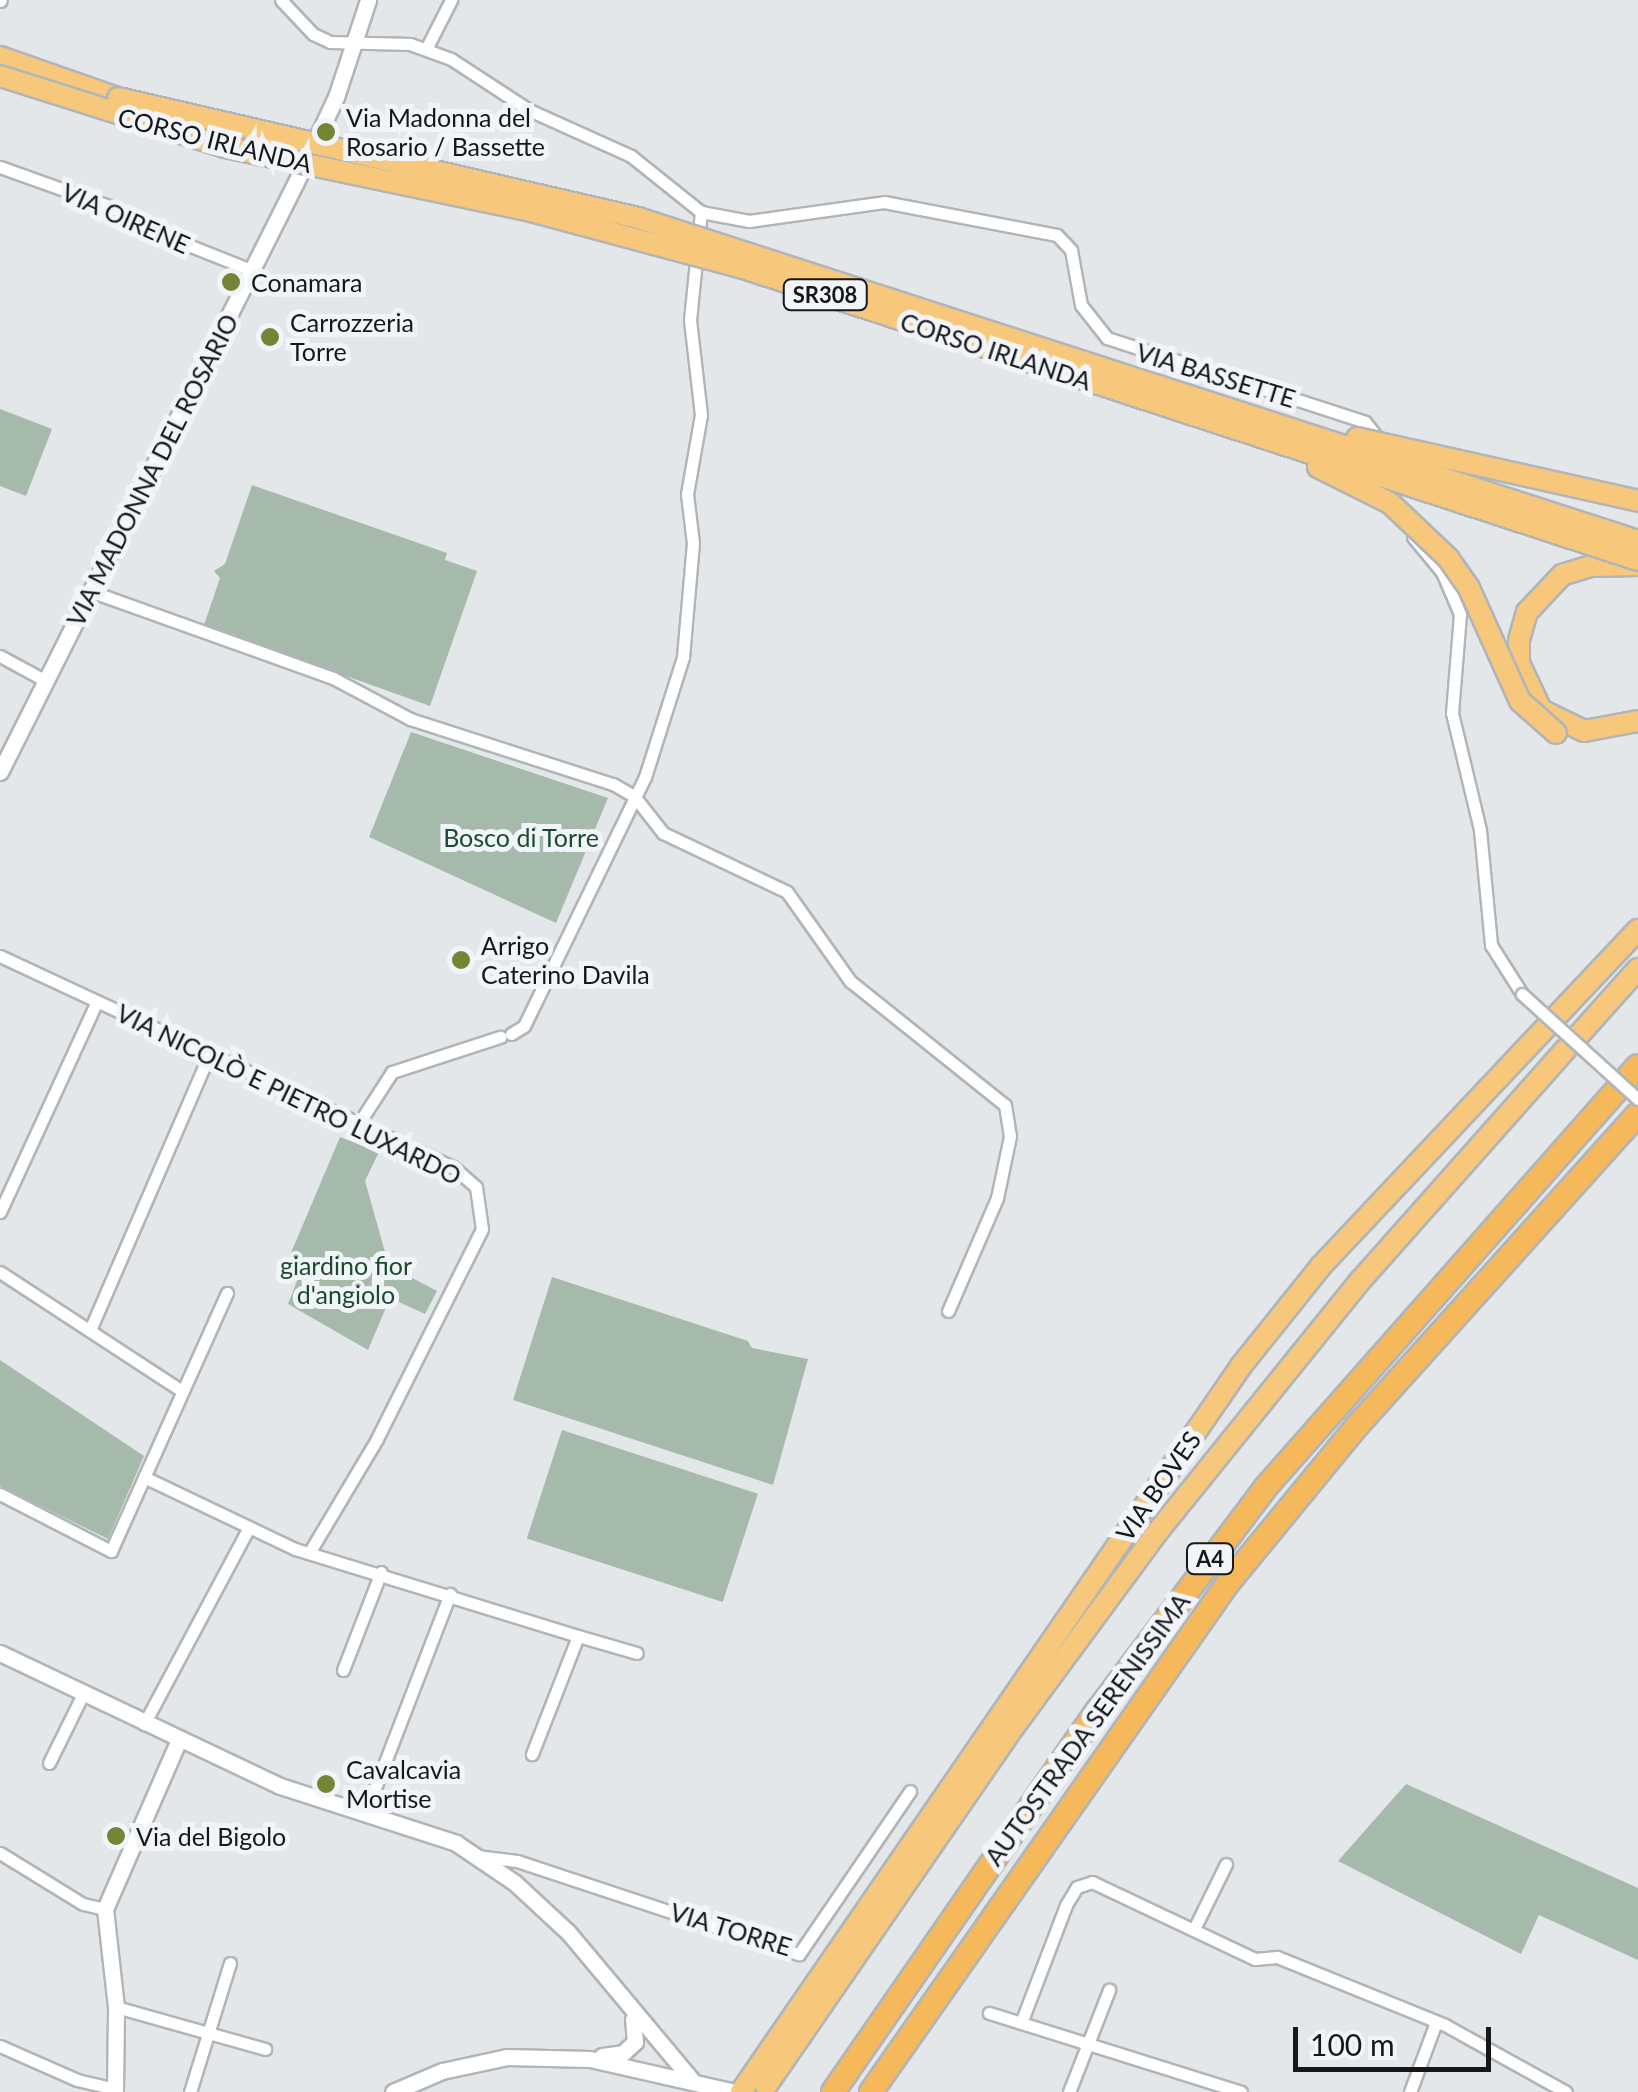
<!DOCTYPE html>
<meta charset="utf-8">
<style>
body{margin:0}
#map{position:relative;width:1638px;height:2092px;overflow:hidden;background:#e3e7ea;font-family:Lato,sans-serif}
div>[style]{position:absolute}
.green>*{inset:0;background:#a5baaa;transform-origin:0 0}
.roads{filter:drop-shadow(2px 0 #b1b5b8) drop-shadow(-2px 0 #b1b5b8) drop-shadow(0 2px #b1b5b8) drop-shadow(0 -2px #b1b5b8)}
.minor>*{height:11px;margin:-5.5px;padding:0 5.5px;transform-origin:5.5px;border-radius:5.5px;background:#fff}
.tertiary>*{height:15px;margin:-7.5px;padding:0 7.5px;transform-origin:7.5px;border-radius:7.5px;background:#fff}
.trunk>*{height:20px;margin:-10px;padding:0 10px;transform-origin:10px;border-radius:10px;background:#f7c77c}
.motorway>*{height:22px;margin:-11px;padding:0 11px;transform-origin:11px;border-radius:11px;background:#f5b95c}
.bridges{filter:drop-shadow(2px 0 #b1b5b8) drop-shadow(-2px 0 #b1b5b8) drop-shadow(0 2px #b1b5b8) drop-shadow(0 -2px #b1b5b8)}
.minor-bridge>*{height:11px;margin:-5.5px;padding:0 5.5px;transform-origin:5.5px;border-radius:5.5px;background:#fff}
.trunk-bridge>*{height:20px;margin:-10px;padding:0 10px;transform-origin:10px;border-radius:10px;background:#f7c77c}
.dots>*{width:28px;height:28px;translate:-50% -50%;box-sizing:border-box;border:5px solid #f1f4f8;border-radius:50%}
span{translate:-50% -50%;white-space:nowrap;text-align:center;line-height:1.15;-webkit-text-stroke:10px #f1f4f8;paint-order:stroke}
.shield-label span{padding:2px 8px;background:#f1f4f8;border:2px solid;border-radius:8px;-webkit-text-stroke-width:0}
.shield-label{font-size:22px;color:#161718;font-weight:700}
.poi-label{font-size:25px;color:#161718}
.left{translate:0 -50%;text-align:left}
.street-label{font-size:25px;color:#161718}
.park-label{font-size:25px;color:#1a4c2c}
.scale{position:absolute;left:1293px;top:2027px;width:198px;height:45px;box-sizing:border-box;border:5px solid #161718;border-top:0;padding-left:12px;font-size:30px;line-height:35px;white-space:nowrap;color:#161718;-webkit-text-stroke:8px #f1f4f8;paint-order:stroke}
</style>
<div id="map">
<div class="green">
<div style="clip-path:polygon(0 409px,52px 429px,26px 496px,0 486px)"></div>
<div style="clip-path:polygon(252px 485px,447px 553px,445px 560px,477px 571px,430px 706px,204px 625px,220px 578px,214px 571px,225px 564px)"></div>
<div style="clip-path:polygon(411px 732px,608px 798px,556px 923px,369px 837px)"></div>
<div style="clip-path:polygon(340px 1137px,379px 1152px,365px 1181px,389px 1266px,437px 1291px,425px 1314px,390px 1298px,368px 1350px,288px 1304px,302px 1268px,288px 1260px)"></div>
<div style="clip-path:polygon(552px 1277px,748px 1341px,752px 1348px,808px 1359px,773px 1485px,513px 1400px)"></div>
<div style="clip-path:polygon(0 1360px,144px 1456px,108px 1539px,0 1486px)"></div>
<div style="left:562px;top:1430px;width:206px;height:114px;rotate:18deg"></div>
<div style="clip-path:polygon(1406px 1784px,1638px 1888px,1638px 1960px,1539px 1915px,1521px 1954px,1338px 1861px)"></div>
</div>
<div class="roads">
<div class="minor">
<div style="left:281px;top:0;width:47px;rotate:46.7deg"></div>
<div style="left:313px;top:34px;width:19px;rotate:25deg"></div>
<div style="left:330px;top:42px;width:80px;rotate:1.4deg"></div>
<div style="left:410px;top:44px;width:44px;rotate:20.1deg"></div>
<div style="left:451px;top:59px;width:93px;rotate:33.2deg"></div>
<div style="left:529px;top:110px;width:112px;rotate:24.3deg"></div>
<div style="left:631px;top:156px;width:90px;rotate:38.7deg"></div>
<div style="left:701px;top:212px;width:49px;rotate:10.6deg"></div>
<div style="left:749px;top:221px;width:136px;rotate:-8deg"></div>
<div style="left:884px;top:202px;width:176px;rotate:10.8deg"></div>
<div style="left:1057px;top:235px;width:21px;rotate:47deg"></div>
<div style="left:1071px;top:250px;width:56px;rotate:79.7deg"></div>
<div style="left:1081px;top:305px;width:42px;rotate:51.8deg"></div>
<div style="left:1107px;top:338px;width:271px;rotate:18deg"></div>
<div style="left:1365px;top:422px;width:31px;rotate:52deg"></div>
<div style="left:0;top:1px;width:1px;rotate:-45deg"></div>
<div style="left:427px;top:47px;width:53px;rotate:-62.9deg"></div>
<div style="left:0;top:167px;width:119px;rotate:19.7deg"></div>
<div style="left:112px;top:207px;width:39px;rotate:32deg"></div>
<div style="left:145px;top:228px;width:114px;rotate:21.6deg"></div>
<div style="left:1413px;top:537px;width:45px;rotate:50.4deg"></div>
<div style="left:1442px;top:572px;width:46px;rotate:66.8deg"></div>
<div style="left:1460px;top:614px;width:99px;rotate:94.6deg"></div>
<div style="left:1452px;top:713px;width:120px;rotate:76.5deg"></div>
<div style="left:1480px;top:830px;width:116px;rotate:84.5deg"></div>
<div style="left:1491px;top:945px;width:58px;rotate:57.7deg"></div>
<div style="left:90px;top:591px;width:258px;rotate:19.7deg"></div>
<div style="left:333px;top:678px;width:87px;rotate:28deg"></div>
<div style="left:410px;top:719px;width:213px;rotate:17.8deg"></div>
<div style="left:613px;top:784px;width:24px;rotate:30deg"></div>
<div style="left:634px;top:796px;width:47px;rotate:51.9deg"></div>
<div style="left:663px;top:833px;width:137px;rotate:25.4deg"></div>
<div style="left:787px;top:892px;width:109px;rotate:54.7deg"></div>
<div style="left:850px;top:981px;width:198px;rotate:38.7deg"></div>
<div style="left:1005px;top:1105px;width:31px;rotate:81deg"></div>
<div style="left:1010px;top:1136px;width:63px;rotate:101.8deg"></div>
<div style="left:997px;top:1198px;width:123px;rotate:113.4deg"></div>
<div style="left:0;top:656px;width:52px;rotate:28.5deg"></div>
<div style="left:0;top:956px;width:500px;rotate:25deg"></div>
<div style="left:453px;top:1167px;width:30px;rotate:41deg"></div>
<div style="left:476px;top:1187px;width:42px;rotate:81.9deg"></div>
<div style="left:482px;top:1229px;width:235px;rotate:116.6deg"></div>
<div style="left:377px;top:1439px;width:133px;rotate:120.8deg"></div>
<div style="left:511px;top:1034px;width:15px;rotate:-32deg"></div>
<div style="left:524px;top:1026px;width:277px;rotate:-64.1deg"></div>
<div style="left:645px;top:777px;width:126px;rotate:-72.4deg"></div>
<div style="left:683px;top:657px;width:114px;rotate:-85deg"></div>
<div style="left:693px;top:543px;width:49px;rotate:-97deg"></div>
<div style="left:687px;top:494px;width:80px;rotate:-80deg"></div>
<div style="left:701px;top:415px;width:96px;rotate:-96.6deg"></div>
<div style="left:690px;top:320px;width:109px;rotate:-84.2deg"></div>
<div style="left:359px;top:1123px;width:61px;rotate:-57.1deg"></div>
<div style="left:392px;top:1072px;width:114px;rotate:-18deg"></div>
<div style="left:0;top:1212px;width:232px;rotate:-65.3deg"></div>
<div style="left:0;top:1272px;width:214px;rotate:33.2deg"></div>
<div style="left:90px;top:1330px;width:302px;rotate:-66.6deg"></div>
<div style="left:144px;top:1477px;width:167px;rotate:25.5deg"></div>
<div style="left:295px;top:1549px;width:296px;rotate:17.1deg"></div>
<div style="left:578px;top:1636px;width:127px;rotate:111.3deg"></div>
<div style="left:0;top:1494px;width:125px;rotate:27.2deg"></div>
<div style="left:111px;top:1551px;width:283px;rotate:-65.8deg"></div>
<div style="left:578px;top:1636px;width:61px;rotate:16.1deg"></div>
<div style="left:343px;top:1670px;width:105px;rotate:-68.8deg"></div>
<div style="left:144px;top:1724px;width:223px;rotate:-61.9deg"></div>
<div style="left:49px;top:1763px;width:77px;rotate:-63.8deg"></div>
<div style="left:365px;top:1814px;width:236px;rotate:-68.9deg"></div>
<div style="left:0;top:1853px;width:97px;rotate:31.6deg"></div>
<div style="left:83px;top:1904px;width:23px;rotate:13deg"></div>
<div style="left:477px;top:1856px;width:40px;rotate:7.1deg"></div>
<div style="left:517px;top:1861px;width:297px;rotate:18.3deg"></div>
<div style="left:799px;top:1954px;width:197px;rotate:-55.7deg"></div>
<div style="left:1195px;top:1927px;width:70px;rotate:-63.8deg"></div>
<div style="left:116px;top:2007px;width:155px;rotate:15.7deg"></div>
<div style="left:989px;top:2013px;width:264px;rotate:17.4deg"></div>
<div style="left:1021px;top:2023px;width:126px;rotate:-69.1deg"></div>
<div style="left:1066px;top:1905px;width:21px;rotate:-59deg"></div>
<div style="left:1077px;top:1887px;width:16px;rotate:-18deg"></div>
<div style="left:1092px;top:1882px;width:180px;rotate:25.3deg"></div>
<div style="left:1255px;top:1959px;width:22px;rotate:-5deg"></div>
<div style="left:1277px;top:1957px;width:181px;rotate:22deg"></div>
<div style="left:1445px;top:2025px;width:138px;rotate:29deg"></div>
<div style="left:0;top:2046px;width:84px;rotate:23.8deg"></div>
<div style="left:77px;top:2080px;width:39px;rotate:13deg"></div>
<div style="left:190px;top:2092px;width:135px;rotate:-72.8deg"></div>
<div style="left:1069px;top:2092px;width:110px;rotate:-68.6deg"></div>
<div style="left:1410px;top:2092px;width:75px;rotate:-69.6deg"></div>
</div>
<div class="tertiary">
<div style="left:0;top:772px;width:658px;rotate:-63.36deg"></div>
<div style="left:295px;top:184px;width:96px;rotate:-64.8deg"></div>
<div style="left:336px;top:97px;width:102px;rotate:-71.7deg"></div>
<div style="left:0;top:1653px;width:310px;rotate:25.4deg"></div>
<div style="left:280px;top:1786px;width:185px;rotate:17.9deg"></div>
<div style="left:456px;top:1843px;width:71px;rotate:34.1deg"></div>
<div style="left:515px;top:1883px;width:72px;rotate:42.8deg"></div>
<div style="left:568px;top:1932px;width:192px;rotate:50.1deg"></div>
<div style="left:602px;top:2056px;width:21px;rotate:-8deg"></div>
<div style="left:623px;top:2053px;width:16px;rotate:-43deg"></div>
<div style="left:635px;top:2042px;width:23px;rotate:-95deg"></div>
<div style="left:115px;top:2092px;width:85px;rotate:-89.3deg"></div>
<div style="left:116px;top:2007px;width:99px;rotate:-96.4deg"></div>
<div style="left:105px;top:1909px;width:182px;rotate:-66.4deg"></div>
<div style="left:393px;top:2092px;width:53px;rotate:-23.2deg"></div>
<div style="left:442px;top:2071px;width:66px;rotate:-12.2deg"></div>
<div style="left:507px;top:2057px;width:83px;rotate:1.4deg"></div>
<div style="left:590px;top:2059px;width:149px;rotate:12.8deg"></div>
</div>
<div class="trunk">
<div style="left:0;top:57px;width:125px;rotate:19.2deg"></div>
<div style="left:1638px;top:565px;width:47px;rotate:178.8deg"></div>
<div style="left:1591px;top:566px;width:30px;rotate:163deg"></div>
<div style="left:1562px;top:575px;width:51px;rotate:133.4deg"></div>
<div style="left:1527px;top:612px;width:29px;rotate:106deg"></div>
<div style="left:1519px;top:640px;width:23px;rotate:90deg"></div>
<div style="left:1519px;top:663px;width:52px;rotate:64.9deg"></div>
<div style="left:1541px;top:710px;width:48px;rotate:26deg"></div>
<div style="left:1584px;top:731px;width:55px;rotate:-10.5deg"></div>
<div style="left:1578px;top:1036px;width:90px;rotate:-48.2deg"></div>
<div style="left:766px;top:2086px;width:425px;rotate:-55.4deg"></div>
<div style="left:1007px;top:1736px;width:256px;rotate:-53.6deg"></div>
<div style="left:1159px;top:1530px;width:321px;rotate:-51.1deg"></div>
<div style="left:1361px;top:1280px;width:309px;rotate:-48.4deg"></div>
<div style="left:741px;top:2092px;width:882px;rotate:-55.44deg"></div>
<div style="left:1241px;top:1366px;width:128px;rotate:-51.3deg"></div>
<div style="left:1321px;top:1266px;width:462px;rotate:-46.7deg"></div>
</div>
<div class="motorway">
<div style="left:833px;top:2092px;width:465px;rotate:-55.3deg"></div>
<div style="left:1098px;top:1710px;width:278px;rotate:-53deg"></div>
<div style="left:1265px;top:1488px;width:563px;rotate:-48.53deg"></div>
<div style="left:871px;top:2092px;width:622px;rotate:-54.96deg"></div>
<div style="left:1228px;top:1583px;width:203px;rotate:-50.6deg"></div>
<div style="left:1357px;top:1426px;width:420px;rotate:-48deg"></div>
</div>
</div>
<div class="bridges">
<div class="minor-bridge">
<div style="left:1522px;top:994px;width:156px;rotate:42.2deg"></div>
</div>
<div class="trunk-bridge">
<div style="left:0;top:76px;width:236px;rotate:17.5deg"></div>
<div style="left:225px;top:147px;width:304px;rotate:11.8deg"></div>
<div style="left:523px;top:209px;width:225px;rotate:15deg"></div>
<div style="left:740px;top:267px;width:945px;rotate:18.07deg"></div>
<div style="left:118px;top:98px;width:534px;rotate:12.99deg"></div>
<div style="left:638px;top:218px;width:1051px;rotate:17.9deg"></div>
<div style="left:1357px;top:438px;width:288px;rotate:12.6deg"></div>
<div style="left:1318px;top:467px;width:80px;rotate:26.6deg"></div>
<div style="left:1390px;top:503px;width:80px;rotate:43.5deg"></div>
<div style="left:1448px;top:558px;width:37px;rotate:55deg"></div>
<div style="left:1469px;top:588px;width:124px;rotate:65.7deg"></div>
<div style="left:1520px;top:701px;width:48px;rotate:41.6deg"></div>
</div>
</div>
<div class="dots">
<div style="left:326px;top:132px;background:#748636"></div>
<div style="left:231px;top:282px;background:#748636"></div>
<div style="left:270px;top:337px;background:#748636"></div>
<div style="left:461px;top:960px;background:#748636"></div>
<div style="left:326px;top:1784px;background:#748636"></div>
<div style="left:116px;top:1836px;background:#748636"></div>
</div>
<div class="shield-label">
<span style="left:825px;top:295px">SR308</span>
<span style="left:1210px;top:1559px">A4</span>
</div>
<div class="poi-label">
<span class="left" style="left:346px;top:132px">Via Madonna del<br>Rosario / Bassette</span>
<span class="left" style="left:251px;top:282px">Conamara</span>
<span class="left" style="left:290px;top:337px">Carrozzeria<br>Torre</span>
<span class="left" style="left:481px;top:960px">Arrigo<br>Caterino Davila</span>
<span class="left" style="left:346px;top:1784px">Cavalcavia<br>Mortise</span>
<span class="left" style="left:136px;top:1836px">Via del Bigolo</span>
</div>
<div class="street-label">
<span style="left:215px;top:140px;rotate:14deg">CORSO IRLANDA</span>
<span style="left:126px;top:218px;rotate:24deg">VIA OIRENE</span>
<span style="left:996px;top:351px;rotate:18deg">CORSO IRLANDA</span>
<span style="left:1216px;top:375px;rotate:17deg">VIA BASSETTE</span>
<span style="left:152px;top:470px;rotate:-63deg">VIA MADONNA DEL ROSARIO</span>
<span style="left:289px;top:1094px;rotate:26deg">VIA NICOLÒ E PIETRO LUXARDO</span>
<span style="left:1158px;top:1486px;rotate:-55deg">VIA BOVES</span>
<span style="left:1087px;top:1729px;rotate:-54deg">AUTOSTRADA SERENISSIMA</span>
<span style="left:731px;top:1929px;rotate:17deg">VIA TORRE</span>
</div>
<div class="park-label">
<span style="left:521px;top:837px">Bosco di Torre</span>
<span style="left:346px;top:1280px">giardino fior<br>d'angiolo</span>
</div>
<div class="scale">100 m</div>
</div>
